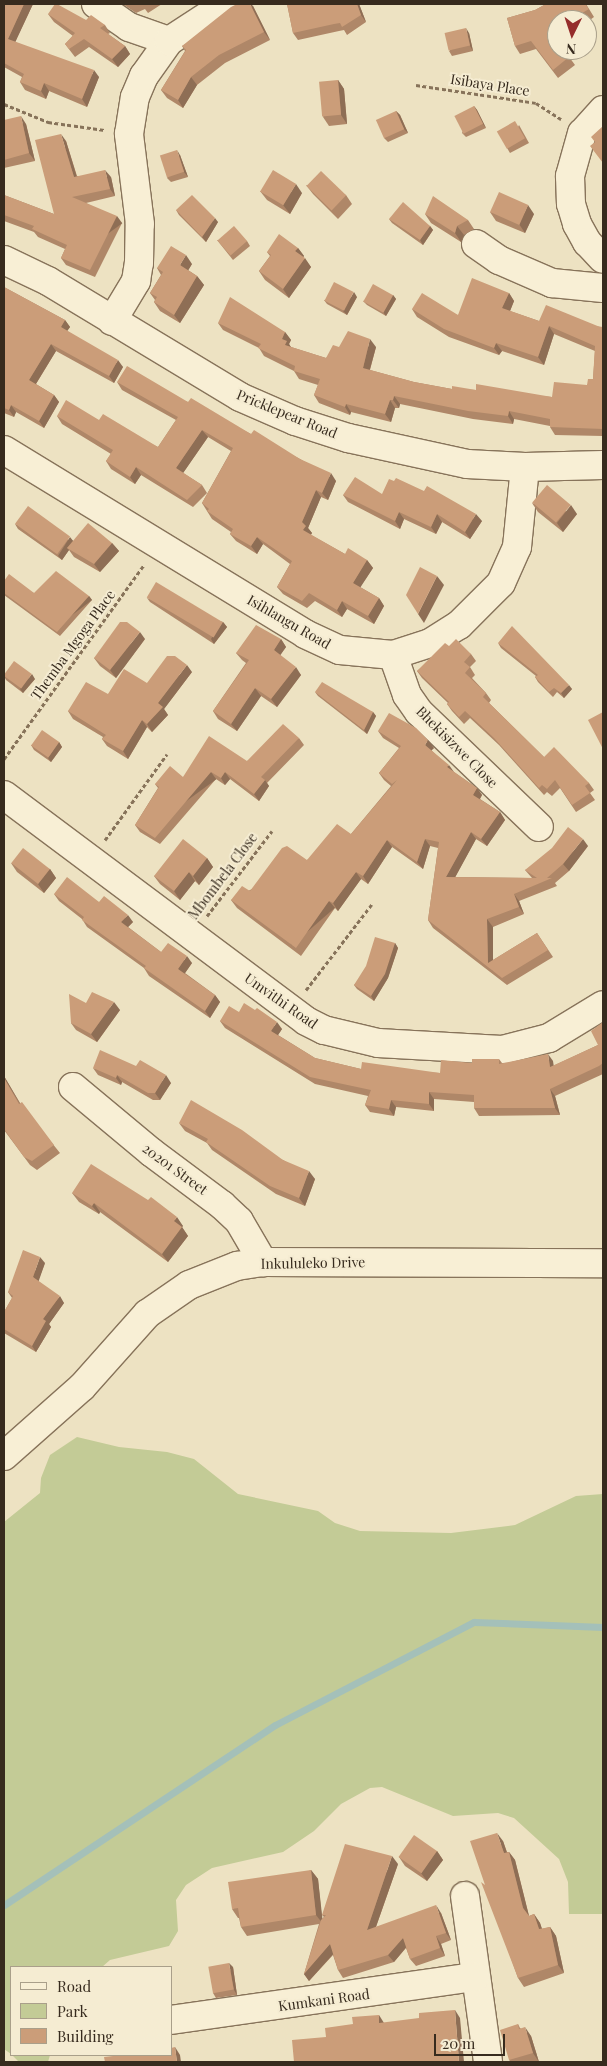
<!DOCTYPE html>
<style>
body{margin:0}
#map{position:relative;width:607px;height:2066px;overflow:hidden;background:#ede2c2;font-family:"Playfair Display",serif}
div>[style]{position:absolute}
.green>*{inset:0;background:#c3cb96}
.stream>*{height:7px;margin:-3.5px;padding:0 3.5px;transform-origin:3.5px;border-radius:3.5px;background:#a4c0b9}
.path>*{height:3px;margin-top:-1.5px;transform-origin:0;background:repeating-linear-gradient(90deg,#87735a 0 4px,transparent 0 6.5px)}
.roads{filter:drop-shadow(1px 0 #87735a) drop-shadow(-1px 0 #87735a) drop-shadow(0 1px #87735a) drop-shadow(0 -1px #87735a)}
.minor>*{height:28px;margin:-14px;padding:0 14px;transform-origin:14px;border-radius:14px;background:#f8efd5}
.wall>*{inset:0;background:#af8768}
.shaded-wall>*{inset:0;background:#8e6e55;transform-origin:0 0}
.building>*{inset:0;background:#cb9d79;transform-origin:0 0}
span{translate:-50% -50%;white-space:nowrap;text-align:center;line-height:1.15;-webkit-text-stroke:4px #f5ecd2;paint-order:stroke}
.street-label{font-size:14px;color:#372b1e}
.frame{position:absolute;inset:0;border:5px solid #372b1e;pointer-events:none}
.legend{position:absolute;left:10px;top:1966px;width:162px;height:90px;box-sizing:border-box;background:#f5ecd2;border:1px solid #a99f8a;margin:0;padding:6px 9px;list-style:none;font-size:15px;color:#372b1e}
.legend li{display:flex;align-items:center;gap:10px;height:25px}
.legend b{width:25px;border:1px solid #a99f8a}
.north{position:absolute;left:547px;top:10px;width:50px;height:50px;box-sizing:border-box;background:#f5ecd2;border:1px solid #a99f8a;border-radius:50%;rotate:184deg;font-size:14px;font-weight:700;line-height:20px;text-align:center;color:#372b1e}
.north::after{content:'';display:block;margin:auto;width:18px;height:22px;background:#952d2b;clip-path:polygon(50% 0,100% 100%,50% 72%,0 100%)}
.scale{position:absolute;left:434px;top:2034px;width:71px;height:22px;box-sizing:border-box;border:2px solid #372b1e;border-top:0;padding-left:6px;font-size:15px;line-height:18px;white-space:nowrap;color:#372b1e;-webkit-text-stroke:4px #f5ecd2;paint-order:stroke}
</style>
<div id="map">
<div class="green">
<div style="clip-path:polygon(77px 1437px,119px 1447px,167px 1452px,194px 1459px,238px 1494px,318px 1511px,335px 1523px,360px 1531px,451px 1533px,515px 1525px,576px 1496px,603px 1494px,603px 1914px,569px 1914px,568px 1882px,559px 1859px,514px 1818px,498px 1813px,453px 1816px,382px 1787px,370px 1788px,341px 1804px,314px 1831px,283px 1852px,212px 1868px,186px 1885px,176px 1900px,178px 1931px,169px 1946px,110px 1960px,102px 1967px,11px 1967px,11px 2054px,4px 2049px,4px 1522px,40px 1493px,41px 1478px,50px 1455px)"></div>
<div style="clip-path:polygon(12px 2055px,50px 2055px,48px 2062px,19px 2062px)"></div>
</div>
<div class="stream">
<div style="left:4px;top:1905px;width:325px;rotate:-33.6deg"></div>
<div style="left:275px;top:1725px;width:224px;rotate:-27.4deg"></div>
<div style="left:474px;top:1622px;width:129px;rotate:2.2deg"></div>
</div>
<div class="path">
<div style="left:416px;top:85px;width:121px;rotate:8.5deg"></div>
<div style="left:536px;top:103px;width:30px;rotate:33deg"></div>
<div style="left:4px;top:104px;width:48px;rotate:22.2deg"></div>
<div style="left:48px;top:122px;width:57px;rotate:8.1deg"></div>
<div style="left:4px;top:759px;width:239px;rotate:-54.2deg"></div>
<div style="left:105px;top:840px;width:106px;rotate:-54.2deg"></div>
<div style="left:207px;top:916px;width:107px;rotate:-52.6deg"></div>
<div style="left:306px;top:990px;width:108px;rotate:-52.5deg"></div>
</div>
<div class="roads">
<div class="minor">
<div style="left:96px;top:4px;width:40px;rotate:34.9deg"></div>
<div style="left:129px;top:27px;width:42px;rotate:19.3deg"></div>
<div style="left:603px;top:110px;width:31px;rotate:132deg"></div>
<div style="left:582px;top:133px;width:45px;rotate:105.6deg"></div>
<div style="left:570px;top:176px;width:28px;rotate:88deg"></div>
<div style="left:571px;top:204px;width:21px;rotate:73deg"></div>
<div style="left:577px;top:224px;width:21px;rotate:61deg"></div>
<div style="left:587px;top:242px;width:23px;rotate:47deg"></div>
<div style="left:476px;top:244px;width:28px;rotate:35deg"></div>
<div style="left:499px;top:260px;width:58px;rotate:23.5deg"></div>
<div style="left:552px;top:283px;width:51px;rotate:5.6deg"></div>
<div style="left:4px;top:260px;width:49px;rotate:25.5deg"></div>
<div style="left:48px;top:281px;width:224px;rotate:31.1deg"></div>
<div style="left:240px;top:397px;width:60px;rotate:23.6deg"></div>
<div style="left:295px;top:421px;width:56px;rotate:17.8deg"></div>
<div style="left:348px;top:438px;width:122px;rotate:12.3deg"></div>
<div style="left:467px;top:464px;width:58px;rotate:3deg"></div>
<div style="left:525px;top:467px;width:78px;rotate:-1.5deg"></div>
<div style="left:112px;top:321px;width:47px;rotate:-59deg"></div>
<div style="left:136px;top:281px;width:18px;rotate:-81deg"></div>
<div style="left:139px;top:263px;width:39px;rotate:-89deg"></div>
<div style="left:140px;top:224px;width:91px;rotate:-97deg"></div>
<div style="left:129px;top:134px;width:37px;rotate:-81deg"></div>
<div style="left:135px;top:97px;width:23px;rotate:-67deg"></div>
<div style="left:144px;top:76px;width:43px;rotate:-54.5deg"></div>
<div style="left:169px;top:41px;width:68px;rotate:-33deg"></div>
<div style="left:4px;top:450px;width:353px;rotate:31.4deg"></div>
<div style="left:305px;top:634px;width:38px;rotate:25deg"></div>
<div style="left:340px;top:650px;width:53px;rotate:5.4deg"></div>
<div style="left:393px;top:655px;width:39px;rotate:-18deg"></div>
<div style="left:430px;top:643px;width:34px;rotate:-32deg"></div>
<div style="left:459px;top:625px;width:59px;rotate:-45deg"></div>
<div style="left:501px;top:583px;width:39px;rotate:-66deg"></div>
<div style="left:517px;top:547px;width:80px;rotate:-84.3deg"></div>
<div style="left:393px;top:655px;width:42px;rotate:70.7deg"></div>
<div style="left:407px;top:695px;width:21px;rotate:55deg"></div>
<div style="left:419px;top:712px;width:166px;rotate:43.8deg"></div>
<div style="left:4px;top:795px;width:377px;rotate:36.8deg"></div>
<div style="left:306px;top:1021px;width:20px;rotate:27deg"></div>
<div style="left:324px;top:1030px;width:56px;rotate:13.5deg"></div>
<div style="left:378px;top:1043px;width:124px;rotate:3.2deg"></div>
<div style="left:502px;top:1050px;width:49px;rotate:-14.3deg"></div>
<div style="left:549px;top:1038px;width:63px;rotate:-31.4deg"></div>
<div style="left:73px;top:1087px;width:102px;rotate:39.8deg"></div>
<div style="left:151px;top:1152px;width:89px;rotate:36.7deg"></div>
<div style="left:222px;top:1205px;width:23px;rotate:43deg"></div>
<div style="left:239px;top:1221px;width:48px;rotate:59.7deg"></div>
<div style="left:4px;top:1456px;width:104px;rotate:-41.5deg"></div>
<div style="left:82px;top:1387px;width:98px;rotate:-48.3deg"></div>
<div style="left:147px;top:1314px;width:51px;rotate:-34.6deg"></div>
<div style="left:189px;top:1285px;width:52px;rotate:-21.6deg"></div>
<div style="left:237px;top:1266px;width:26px;rotate:-9deg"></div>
<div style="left:263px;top:1262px;width:340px;rotate:0.2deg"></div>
<div style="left:465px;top:1896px;width:168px;rotate:82.1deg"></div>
<div style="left:171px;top:2020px;width:307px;rotate:-8.1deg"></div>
</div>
</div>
<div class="wall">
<div style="clip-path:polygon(4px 4px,33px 4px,15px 42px,99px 77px,87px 107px,49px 91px,46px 99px,25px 90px,20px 82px,22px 77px,4px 67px)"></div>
<div style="clip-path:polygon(123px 4px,162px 4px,148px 13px,145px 9px,136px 13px)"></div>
<div style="clip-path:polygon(287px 4px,359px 4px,366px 22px,347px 35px,344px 30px,339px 31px,298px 40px,293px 33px)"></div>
<div style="clip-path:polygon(546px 4px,586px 4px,594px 17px,587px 22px,587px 20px,557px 20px,557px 39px,556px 40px,557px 42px,557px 50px,564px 50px,575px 65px,558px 78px,536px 49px,520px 54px,515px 46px,507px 18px,535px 10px)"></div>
<div style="clip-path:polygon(253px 6px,270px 40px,225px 63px,197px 85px,183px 108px,167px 98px,161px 90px,185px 51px,182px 46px)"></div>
<div style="clip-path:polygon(48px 14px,86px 20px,105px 25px,110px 33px,108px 34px,125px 46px,130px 54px,118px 67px,89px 47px,75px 57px,65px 44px,73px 36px,54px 22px)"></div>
<div style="clip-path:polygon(469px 33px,473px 51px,452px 56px,449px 51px)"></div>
<div style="clip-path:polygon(338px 80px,344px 89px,347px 124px,329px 126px,323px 117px)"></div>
<div style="clip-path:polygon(474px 106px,477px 110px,486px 128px,466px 137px,462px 133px)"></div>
<div style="clip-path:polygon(396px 111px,400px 115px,408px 133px,388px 142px,384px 138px)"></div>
<div style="clip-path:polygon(4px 120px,26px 124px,35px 161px,4px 168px)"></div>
<div style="clip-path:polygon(519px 125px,529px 143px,510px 153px,507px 148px)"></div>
<div style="clip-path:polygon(66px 141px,77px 176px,111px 177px,115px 196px,86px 203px,122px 223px,95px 277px,66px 265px,61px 258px,65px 249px,38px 237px,34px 232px,4px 221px,4px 222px,4px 195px,54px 214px)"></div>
<div style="clip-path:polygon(180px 155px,188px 177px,171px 182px,167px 178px)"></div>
<div style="clip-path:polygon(306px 185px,346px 195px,352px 204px,338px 219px,313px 194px)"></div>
<div style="clip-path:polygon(260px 191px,302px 193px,290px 214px,267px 200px)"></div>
<div style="clip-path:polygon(176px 210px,218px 222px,206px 242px,179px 215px)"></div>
<div style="clip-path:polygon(490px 212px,534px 214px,525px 233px,496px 221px)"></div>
<div style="clip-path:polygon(425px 214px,468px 220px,474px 229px,464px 235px,461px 242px,431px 223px)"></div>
<div style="clip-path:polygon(389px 219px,430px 226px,433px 230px,423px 245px,392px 223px)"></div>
<div style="clip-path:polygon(217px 240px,247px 241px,250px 246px,233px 260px)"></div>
<div style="clip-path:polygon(298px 248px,304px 256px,303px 257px,311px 267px,289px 298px,265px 280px,259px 271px,270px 256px,267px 252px)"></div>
<div style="clip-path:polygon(192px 264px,188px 270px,197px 276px,204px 285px,180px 323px,160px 311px,154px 302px,155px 300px,150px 293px,161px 275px,157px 268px)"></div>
<div style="clip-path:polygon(4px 287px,65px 320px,70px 327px,67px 331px,123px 367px,114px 383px,56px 351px,36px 384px,54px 395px,59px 402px,44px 428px,16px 412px,14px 417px,4px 413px)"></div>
<div style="clip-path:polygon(509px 293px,514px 301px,510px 311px,539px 321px,603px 327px,603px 436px,555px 435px,550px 427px,550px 426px,514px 419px,513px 424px,473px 419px,400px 404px,399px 408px,395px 408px,391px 422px,351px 412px,350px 415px,319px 403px,314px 395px,318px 385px,299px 379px,294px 371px,264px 356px,259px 348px,223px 330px,218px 323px,285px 332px,291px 340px,289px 344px,291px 347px,326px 358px,339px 347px,376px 347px,370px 370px,414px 382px,452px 389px,476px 390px,552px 397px,587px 385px,593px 379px,595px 351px,554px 334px,544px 365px,502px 351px,499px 355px,449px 337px,417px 317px,412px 309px,458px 315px)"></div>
<div style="clip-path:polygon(393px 295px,396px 299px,386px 316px,367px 305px,363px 301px)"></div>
<div style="clip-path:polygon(357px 297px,347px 315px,327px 304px,324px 300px)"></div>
<div style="clip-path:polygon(117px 382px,188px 402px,300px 459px,336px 481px,328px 500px,321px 497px,308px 528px,312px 533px,311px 535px,345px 554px,367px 560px,373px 568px,360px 587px,379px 598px,384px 606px,374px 624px,347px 609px,342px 617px,315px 601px,307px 608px,283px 594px,277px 587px,290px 564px,263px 544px,257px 554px,236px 541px,230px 534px,231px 532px,212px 519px,202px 503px,231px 451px,208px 437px,183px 473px,202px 485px,207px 493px,193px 507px,141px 475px,135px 484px,111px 469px,106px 461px,111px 454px,62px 424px,57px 416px,99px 420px,158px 447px,176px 420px,122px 390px)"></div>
<div style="clip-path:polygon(382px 494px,482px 521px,470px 539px,442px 522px,436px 534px,404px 519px,400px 529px,348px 502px,343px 495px)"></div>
<div style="clip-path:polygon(532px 503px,577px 514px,563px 532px,538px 512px)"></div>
<div style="clip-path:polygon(15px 524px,73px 541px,112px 543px,119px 551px,100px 572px,74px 557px,69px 550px,62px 560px,18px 529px)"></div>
<div style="clip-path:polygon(4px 581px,34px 593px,89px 596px,92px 600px,60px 636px,4px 595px)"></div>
<div style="clip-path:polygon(147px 598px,223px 622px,227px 627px,214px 644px,150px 602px)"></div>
<div style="clip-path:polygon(145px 639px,116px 678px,100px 666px,94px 658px)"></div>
<div style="clip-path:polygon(281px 639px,286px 647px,280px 655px,301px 675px,277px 707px,261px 696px,237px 731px,218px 719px,213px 711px,246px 663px,242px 660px,236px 653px)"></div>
<div style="clip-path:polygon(498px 643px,572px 689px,564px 698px,557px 692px,553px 697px,538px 682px,535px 677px,536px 676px,501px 648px)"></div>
<div style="clip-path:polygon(449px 646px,471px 654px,476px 661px,470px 667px,475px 675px,472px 678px,486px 693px,491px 700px,489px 703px,544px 757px,589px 783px,594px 790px,590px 793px,595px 800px,576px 812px,560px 788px,552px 796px,547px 792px,544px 795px,499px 745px,470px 718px,464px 724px,452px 711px,447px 704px,448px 703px,422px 678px,417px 671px)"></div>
<div style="clip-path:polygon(192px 672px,164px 709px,168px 715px,152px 732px,147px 727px,128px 759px,107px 746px,102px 739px,103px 737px,73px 719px,68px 711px,108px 694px,147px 683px)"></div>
<div style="clip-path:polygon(4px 676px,35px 679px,23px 693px,6px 680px)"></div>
<div style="clip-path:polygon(315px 692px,373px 712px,376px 716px,367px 734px,318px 696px)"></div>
<div style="clip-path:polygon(378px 731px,434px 748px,431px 750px,454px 772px,477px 788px,482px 795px,480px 799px,500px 812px,505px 820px,487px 846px,476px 839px,455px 877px,532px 878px,525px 870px,588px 846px,569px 871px,555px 883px,557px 886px,519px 901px,524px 914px,493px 927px,493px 960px,537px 933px,553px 957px,507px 985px,433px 928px,428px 920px,438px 848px,430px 846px,423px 869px,392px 847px,368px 884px,361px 879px,338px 911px,335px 908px,301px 956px,237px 908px,231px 900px,307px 860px,351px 834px,391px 786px,384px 780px,379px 773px,399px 748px,383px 738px)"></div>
<div style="clip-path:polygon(299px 738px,304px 745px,267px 783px,269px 786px,259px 801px,230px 779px,225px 785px,216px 779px,160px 844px,140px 832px,135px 825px,158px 788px,155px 784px,247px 761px)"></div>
<div style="clip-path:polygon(59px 742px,62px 747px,51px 762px,34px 750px,31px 745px)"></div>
<div style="clip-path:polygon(207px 858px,213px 867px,199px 885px,195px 881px,180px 900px,160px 884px,154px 876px)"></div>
<div style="clip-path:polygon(11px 863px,50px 869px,56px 878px,44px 893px,17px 872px)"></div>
<div style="clip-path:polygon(54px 894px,99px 902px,133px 922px,128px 927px,161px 952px,192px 963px,185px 973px,215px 995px,220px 1002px,210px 1018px,149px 976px,144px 968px,87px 927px,82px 919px,59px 901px)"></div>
<div style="clip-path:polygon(395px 943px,398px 948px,388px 978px,374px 1001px,357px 989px,354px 985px)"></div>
<div style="clip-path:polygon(86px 1003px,120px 1010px,97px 1042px,76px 1030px,71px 1023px)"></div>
<div style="clip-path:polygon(239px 1012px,282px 1029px,278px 1035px,315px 1058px,361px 1069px,440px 1073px,472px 1063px,499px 1059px,502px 1063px,553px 1061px,553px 1066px,598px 1045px,603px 1022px,603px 1074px,555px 1096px,560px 1115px,479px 1116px,474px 1108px,474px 1102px,434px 1099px,434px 1111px,396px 1107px,394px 1116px,370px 1112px,365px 1105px,368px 1096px,315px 1084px,225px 1028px,220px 1021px)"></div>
<div style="clip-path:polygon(93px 1068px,171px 1083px,160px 1100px,153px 1100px,122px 1082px,121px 1085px,98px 1075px)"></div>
<div style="clip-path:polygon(4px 1076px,20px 1103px,60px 1153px,37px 1170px,30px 1165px,4px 1130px)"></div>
<div style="clip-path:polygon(179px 1123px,283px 1160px,315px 1179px,305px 1206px,276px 1194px,212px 1150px,207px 1143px,185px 1131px)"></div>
<div style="clip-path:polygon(72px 1193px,148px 1200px,183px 1226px,182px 1227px,188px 1236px,168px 1262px,100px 1212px,99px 1214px,79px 1202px)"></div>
<div style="clip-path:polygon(45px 1263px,38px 1281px,64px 1303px,49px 1324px,51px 1327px,36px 1352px,4px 1333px,4px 1312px,12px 1298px,8px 1292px)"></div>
<div style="clip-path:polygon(503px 1841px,507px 1852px,509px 1852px,515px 1860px,529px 1916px,534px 1914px,540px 1923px,542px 1929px,550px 1927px,556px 1936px,564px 1973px,524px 1987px,518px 1978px,485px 1885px)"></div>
<div style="clip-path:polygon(437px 1851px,443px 1860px,427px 1881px,405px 1866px,399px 1857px)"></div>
<div style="clip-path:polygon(398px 1864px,376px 1927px,441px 1913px,451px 1940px,441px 1944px,445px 1956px,416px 1966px,410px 1959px,406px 1948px,394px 1962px,343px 1978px,338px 1970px,333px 1955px,309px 1981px,304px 1974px,319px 1924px,247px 1936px,241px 1927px,239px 1918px,238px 1918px,232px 1909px,311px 1870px,318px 1879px,322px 1919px,324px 1917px,322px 1915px)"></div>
<div style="clip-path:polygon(233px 1967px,237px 1995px,216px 1998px,213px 1993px)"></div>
<div style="clip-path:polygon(518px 2024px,520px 2028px,531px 2036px,539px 2062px,511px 2062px,509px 2060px)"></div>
</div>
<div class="shaded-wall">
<div style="clip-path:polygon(24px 4px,33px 4px,13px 47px,8px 39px)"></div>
<div style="clip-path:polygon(250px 4px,251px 4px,253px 6px,270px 40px,264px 32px)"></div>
<div style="clip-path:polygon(357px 4px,359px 4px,366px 22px,361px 15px)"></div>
<div style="clip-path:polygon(466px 28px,469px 33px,473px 51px,470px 46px)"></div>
<div style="clip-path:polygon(125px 46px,130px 54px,118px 67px,112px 59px)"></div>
<div style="clip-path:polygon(94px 70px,99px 77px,87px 107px,82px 99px)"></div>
<div style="clip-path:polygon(191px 77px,197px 85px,183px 108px,178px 100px)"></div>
<div style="clip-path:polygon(338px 80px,344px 89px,347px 124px,341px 115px)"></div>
<div style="clip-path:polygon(44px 83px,49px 91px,46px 99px,41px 91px)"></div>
<div style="clip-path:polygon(474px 106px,477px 110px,486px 128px,483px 124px)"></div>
<div style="clip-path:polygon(396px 111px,400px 115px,408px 133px,404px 129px)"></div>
<div style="clip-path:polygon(21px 116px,26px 124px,35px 161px,29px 153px)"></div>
<div style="clip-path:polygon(61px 134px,66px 141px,79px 184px,74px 177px)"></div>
<div style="clip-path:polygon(177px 150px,180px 155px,188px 177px,184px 172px)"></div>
<div style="clip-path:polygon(105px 170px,111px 177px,115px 196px,110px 189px)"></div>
<div style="clip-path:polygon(296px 184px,302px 193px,290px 214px,283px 205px)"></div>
<div style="clip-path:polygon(528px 205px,534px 214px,525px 233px,519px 224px)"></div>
<div style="left:117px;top:216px;width:9px;height:60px;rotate:54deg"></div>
<div style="clip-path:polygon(215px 218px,218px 222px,206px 242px,202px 237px)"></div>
<div style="clip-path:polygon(430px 226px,433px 230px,423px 245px,420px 240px)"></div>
<div style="clip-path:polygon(457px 226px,464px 235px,461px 242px,455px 233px)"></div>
<div style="clip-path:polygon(298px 248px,304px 256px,301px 260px,295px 251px)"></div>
<div style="clip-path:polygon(186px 255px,192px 264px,186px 274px,180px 265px)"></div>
<div style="clip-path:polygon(305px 258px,311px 267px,289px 298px,283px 289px)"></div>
<div style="clip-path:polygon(197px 276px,204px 285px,180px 323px,174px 315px)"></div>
<div style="clip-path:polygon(354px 292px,357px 297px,347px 315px,343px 311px)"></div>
<div style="clip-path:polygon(509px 293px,514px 301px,508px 316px,502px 308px)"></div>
<div style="clip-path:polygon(393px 295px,396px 299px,386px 316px,383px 312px)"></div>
<div style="clip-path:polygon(65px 320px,70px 327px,65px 334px,61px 327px)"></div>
<div style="clip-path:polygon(549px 326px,554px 334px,544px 365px,538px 357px)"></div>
<div style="clip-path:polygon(285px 332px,291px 340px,289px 344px,292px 349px,285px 345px,282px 339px)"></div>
<div style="clip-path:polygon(370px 339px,376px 347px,368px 376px,363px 368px)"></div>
<div style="clip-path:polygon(496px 343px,502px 351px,499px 355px,494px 348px)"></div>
<div style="clip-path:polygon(51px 344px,56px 351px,34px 387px,29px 380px)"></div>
<div style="clip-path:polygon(118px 360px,123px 367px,114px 383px,109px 376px)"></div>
<div style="clip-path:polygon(54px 395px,59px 402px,44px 428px,39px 421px)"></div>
<div style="clip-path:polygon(394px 396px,400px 404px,399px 408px,393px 400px)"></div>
<div style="clip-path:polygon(390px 400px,395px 408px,391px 422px,385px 414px)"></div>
<div style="clip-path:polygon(346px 404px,351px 412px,350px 415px,345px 407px)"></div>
<div style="clip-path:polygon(11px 405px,16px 412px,14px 417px,9px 410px)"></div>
<div style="clip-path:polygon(509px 411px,514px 419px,513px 424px,508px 416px)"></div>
<div style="clip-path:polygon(202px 430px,208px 437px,181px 476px,176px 468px)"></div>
<div style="clip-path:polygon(136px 467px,141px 475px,135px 484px,130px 477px)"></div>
<div style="clip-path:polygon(331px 473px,336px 481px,328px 500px,322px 493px)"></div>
<div style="clip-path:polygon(316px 490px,321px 497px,308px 528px,312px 533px,308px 538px,303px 530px,302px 522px)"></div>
<div style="clip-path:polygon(571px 505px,577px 514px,563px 532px,557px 523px)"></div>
<div style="clip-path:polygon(399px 512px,404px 519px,400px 529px,395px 521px)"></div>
<div style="clip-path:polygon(437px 514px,442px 522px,436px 534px,431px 527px)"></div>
<div style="clip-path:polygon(476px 514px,482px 521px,470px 539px,465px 532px)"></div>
<div style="clip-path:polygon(70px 537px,74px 542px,67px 548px,69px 550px,62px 560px,58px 556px)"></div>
<div style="clip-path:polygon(257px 537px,263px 544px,257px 554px,251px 546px)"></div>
<div style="clip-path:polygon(112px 543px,119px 551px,100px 572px,94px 564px)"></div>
<div style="clip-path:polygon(367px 560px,373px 568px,358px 591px,353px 583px)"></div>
<div style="clip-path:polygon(437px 576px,444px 585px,424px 623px,418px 614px)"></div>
<div style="left:89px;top:596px;width:5px;height:48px;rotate:53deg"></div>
<div style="clip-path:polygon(379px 598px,384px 606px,374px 624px,368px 616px)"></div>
<div style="clip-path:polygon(342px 601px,347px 609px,342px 617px,337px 610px)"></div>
<div style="clip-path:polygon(223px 622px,227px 627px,214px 644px,211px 639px)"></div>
<div style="clip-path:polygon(140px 632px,145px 639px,116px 678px,110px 670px)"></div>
<div style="clip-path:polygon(281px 639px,286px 647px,279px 657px,274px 650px)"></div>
<div style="clip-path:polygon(187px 665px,192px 672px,164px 709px,168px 715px,152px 732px,147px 724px,158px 703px)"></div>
<div style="clip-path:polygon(296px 667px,301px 675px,277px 707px,271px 699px)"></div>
<div style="clip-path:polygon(32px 674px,35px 679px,23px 693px,20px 689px)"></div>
<div style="clip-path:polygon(569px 685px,572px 689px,564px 698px,561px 693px)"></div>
<div style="clip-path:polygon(255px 688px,261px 696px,237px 731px,231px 724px)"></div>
<div style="clip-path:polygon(373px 712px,376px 716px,367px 734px,364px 730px)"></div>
<div style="clip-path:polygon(142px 720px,147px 727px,128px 759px,123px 751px)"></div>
<div style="clip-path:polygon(428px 740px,434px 748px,430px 752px,425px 745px)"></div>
<div style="clip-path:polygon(59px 742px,62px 747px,51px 762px,48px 758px)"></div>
<div style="clip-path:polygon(449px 765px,454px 772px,447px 767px)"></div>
<div style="left:211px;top:772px;width:9px;height:87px;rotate:54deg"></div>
<div style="clip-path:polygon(225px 772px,230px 779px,225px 785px,221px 778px)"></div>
<div style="clip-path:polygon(265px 780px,269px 786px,259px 801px,254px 794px)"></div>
<div style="clip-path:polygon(477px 788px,482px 795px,478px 802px,473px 795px)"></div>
<div style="clip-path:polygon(500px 812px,505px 820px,487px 846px,481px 839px)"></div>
<div style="clip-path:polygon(471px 832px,476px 839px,451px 885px,446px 877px)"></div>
<div style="clip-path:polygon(425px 839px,430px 846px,423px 869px,417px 862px)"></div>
<div style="clip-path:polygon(583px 839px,588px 846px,569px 871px,563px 864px)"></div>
<div style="clip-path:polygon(387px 840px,392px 847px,368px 884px,363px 876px)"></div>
<div style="clip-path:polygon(207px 858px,213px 867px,199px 885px,193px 876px)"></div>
<div style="clip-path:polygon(50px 869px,56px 878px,44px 893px,38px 884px)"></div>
<div style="clip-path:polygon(189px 872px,195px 881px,180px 900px,174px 891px)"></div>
<div style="clip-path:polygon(356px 872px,361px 879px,338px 911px,333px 903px)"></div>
<div style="clip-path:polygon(514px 894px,519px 901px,524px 914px,519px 907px)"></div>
<div style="left:329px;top:901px;width:9px;height:57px;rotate:49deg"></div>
<div style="clip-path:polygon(128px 915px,133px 922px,126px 929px,121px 922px)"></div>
<div style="clip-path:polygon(487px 919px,493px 927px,493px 971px,488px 963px)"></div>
<div style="clip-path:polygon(395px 943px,398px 948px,388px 978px,374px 1001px,371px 996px)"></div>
<div style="clip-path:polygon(187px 956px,192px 963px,183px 976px,178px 969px)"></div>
<div style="clip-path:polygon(215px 995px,220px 1002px,210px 1018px,205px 1011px)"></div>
<div style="clip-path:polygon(114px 1002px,120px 1010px,97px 1042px,91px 1034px)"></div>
<div style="clip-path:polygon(277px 1022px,282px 1029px,276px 1038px,271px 1031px)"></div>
<div style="clip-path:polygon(548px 1054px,553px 1061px,555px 1074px,550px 1067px)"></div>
<div style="clip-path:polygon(117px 1075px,122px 1082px,121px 1085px,116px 1078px)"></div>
<div style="clip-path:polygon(166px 1075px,171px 1083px,160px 1100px,155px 1093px)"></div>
<div style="clip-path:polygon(4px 1076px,25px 1112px,4px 1078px)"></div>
<div style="clip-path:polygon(550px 1089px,555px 1096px,560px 1115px,555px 1108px)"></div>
<div style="clip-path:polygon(429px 1092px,434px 1099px,434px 1111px,429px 1104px)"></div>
<div style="clip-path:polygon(391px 1100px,396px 1107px,394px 1116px,389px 1109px)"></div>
<div style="clip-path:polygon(309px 1171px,315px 1179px,305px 1206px,299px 1198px)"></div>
<div style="clip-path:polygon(94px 1203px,100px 1212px,99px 1214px,92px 1206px)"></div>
<div style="clip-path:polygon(177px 1217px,183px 1226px,182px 1227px,188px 1236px,168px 1262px,162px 1254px,174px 1221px)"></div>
<div style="clip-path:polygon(40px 1257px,45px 1263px,38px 1283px,33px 1277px)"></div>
<div style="clip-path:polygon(60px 1296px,64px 1303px,49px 1324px,51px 1327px,36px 1352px,32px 1346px,43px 1319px)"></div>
<div style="clip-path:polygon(497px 1833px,503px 1841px,510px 1862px,504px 1853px)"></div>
<div style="clip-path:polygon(437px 1851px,443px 1860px,427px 1881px,421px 1873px)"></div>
<div style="clip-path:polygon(509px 1852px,515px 1860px,529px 1916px,523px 1908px)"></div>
<div style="clip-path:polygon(392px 1856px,398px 1864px,372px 1938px,367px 1930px)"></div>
<div style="clip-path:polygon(311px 1870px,318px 1879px,323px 1924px,316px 1915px)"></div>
<div style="clip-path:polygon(436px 1905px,441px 1913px,451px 1940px,446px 1933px)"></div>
<div style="clip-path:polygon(534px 1914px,540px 1923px,545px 1938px,539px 1929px)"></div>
<div style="clip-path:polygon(550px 1927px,556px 1936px,564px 1973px,558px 1965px)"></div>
<div style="clip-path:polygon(436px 1936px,441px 1944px,445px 1956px,440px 1948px)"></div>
<div style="clip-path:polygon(403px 1938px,408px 1945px,394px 1962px,388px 1955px)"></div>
<div style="clip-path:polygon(330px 1944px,335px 1952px,309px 1981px,304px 1974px)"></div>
<div style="clip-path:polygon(229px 1963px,233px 1967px,237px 1995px,234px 1990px)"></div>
<div style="clip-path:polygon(455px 2010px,460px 2018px,464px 2062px,459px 2062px)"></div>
<div style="clip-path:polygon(379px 2015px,384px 2023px,379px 2023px)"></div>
<div style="clip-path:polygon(525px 2027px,531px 2036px,539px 2062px,533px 2053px)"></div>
<div style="clip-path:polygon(175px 2047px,180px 2055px,181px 2062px,177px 2062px)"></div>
</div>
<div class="building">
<div style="clip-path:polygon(4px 4px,24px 4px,8px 39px,94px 70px,82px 99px,44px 83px,41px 91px,20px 82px,24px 74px,4px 63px)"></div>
<div style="clip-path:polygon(55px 4px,57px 4px,86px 20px,91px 15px,105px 25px,100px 28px,125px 46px,112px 59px,84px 39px,69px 49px,65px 44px,75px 33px,48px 14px)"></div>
<div style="clip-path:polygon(237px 4px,250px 4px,264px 32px,219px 55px,191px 77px,178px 100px,161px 90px,186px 50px,182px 46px,231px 7px)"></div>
<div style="clip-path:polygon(287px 4px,357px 4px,361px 15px,342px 27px,340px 23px,334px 24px,293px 33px)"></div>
<div style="clip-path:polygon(546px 4px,585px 4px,589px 9px,570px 20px,557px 20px,557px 28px,550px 32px,557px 42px,557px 50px,564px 50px,569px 57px,553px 70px,531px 41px,515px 46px,507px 18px,535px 10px)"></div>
<div style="left:466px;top:28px;width:18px;height:22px;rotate:77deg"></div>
<div style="left:338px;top:80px;width:35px;height:19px;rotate:85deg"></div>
<div style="left:474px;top:106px;width:20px;height:22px;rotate:63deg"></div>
<div style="left:396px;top:111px;width:20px;height:22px;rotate:66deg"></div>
<div style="clip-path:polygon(21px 116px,29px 153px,4px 160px,4px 120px)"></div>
<div style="left:515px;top:121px;width:20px;height:21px;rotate:60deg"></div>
<div style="clip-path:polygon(603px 126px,603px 163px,590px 146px,595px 142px,591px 137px)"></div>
<div style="clip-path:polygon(61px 134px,74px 177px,105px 170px,110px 189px,72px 197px,117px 216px,90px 270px,61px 258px,67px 245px,32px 229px,34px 226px,4px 215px,4px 195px,54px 214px,35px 140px)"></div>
<div style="left:177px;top:150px;width:23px;height:18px;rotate:72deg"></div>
<div style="left:273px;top:170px;width:27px;height:25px;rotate:31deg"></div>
<div style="left:321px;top:171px;width:35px;height:21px;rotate:44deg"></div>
<div style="left:499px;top:192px;width:32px;height:22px;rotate:24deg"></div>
<div style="clip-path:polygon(192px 195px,215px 218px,202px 237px,176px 210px)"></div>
<div style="clip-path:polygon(433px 196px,468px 220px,457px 226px,455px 233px,425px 214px)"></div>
<div style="clip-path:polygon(403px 202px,430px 226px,420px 240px,389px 219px)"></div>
<div style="left:234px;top:226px;width:20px;height:22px;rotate:49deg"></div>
<div style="clip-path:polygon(279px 234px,298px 248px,295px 251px,305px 258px,283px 289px,259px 271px,271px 255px,267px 252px)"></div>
<div style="clip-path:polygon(171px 246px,186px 255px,180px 265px,197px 276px,174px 315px,154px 302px,157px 297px,150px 293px,163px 272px,157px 268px)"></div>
<div style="clip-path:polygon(472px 278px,509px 293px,502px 308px,539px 321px,546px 305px,600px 327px,603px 327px,603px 429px,550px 427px,550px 419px,509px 411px,508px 416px,468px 411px,394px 396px,393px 400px,390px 400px,385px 414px,346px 404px,345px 407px,314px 395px,320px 379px,294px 371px,295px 366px,258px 348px,261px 344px,218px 323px,230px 297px,285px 332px,282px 339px,287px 341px,285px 345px,326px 358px,333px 345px,339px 347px,348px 331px,370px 339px,363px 368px,414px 382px,452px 389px,452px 386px,476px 390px,476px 384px,552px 397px,554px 382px,587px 385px,588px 379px,593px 379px,595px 346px,549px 326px,538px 357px,496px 343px,494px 348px,444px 329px,412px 309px,422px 293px,458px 315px)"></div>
<div style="left:334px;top:282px;width:22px;height:21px;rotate:27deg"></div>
<div style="left:373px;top:284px;width:23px;height:20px;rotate:29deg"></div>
<div style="clip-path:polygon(4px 287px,65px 320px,61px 327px,118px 360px,109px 376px,51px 344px,29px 380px,54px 395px,39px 421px,11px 405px,9px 410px,4px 408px)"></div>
<div style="clip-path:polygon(127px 366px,188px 402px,191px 398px,251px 434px,254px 430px,300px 459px,331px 473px,322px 493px,316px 490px,302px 522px,306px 526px,303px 530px,345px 554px,348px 548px,367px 560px,353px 583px,379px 598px,368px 616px,342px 601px,337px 610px,309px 593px,302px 601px,277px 587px,292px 561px,257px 537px,251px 546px,230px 534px,233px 529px,207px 511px,209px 509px,202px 503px,233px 448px,202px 430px,176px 468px,202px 485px,187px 500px,136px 467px,130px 477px,106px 461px,113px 450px,57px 416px,66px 400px,99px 420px,103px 414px,158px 447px,178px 417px,117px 382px)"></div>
<div style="clip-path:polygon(355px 477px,382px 494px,389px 479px,394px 481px,396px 478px,424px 491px,427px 486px,476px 514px,465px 532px,437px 514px,431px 527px,399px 512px,395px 521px,343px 495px)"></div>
<div style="left:547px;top:485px;width:31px;height:23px;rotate:40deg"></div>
<div style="left:28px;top:506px;width:52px;height:22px;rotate:36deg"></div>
<div style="clip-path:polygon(88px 523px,112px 543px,94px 564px,67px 548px)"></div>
<div style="clip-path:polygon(420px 567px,437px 576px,418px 614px,406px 595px)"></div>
<div style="clip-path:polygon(56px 571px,89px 596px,57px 632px,4px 593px,4px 581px,9px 574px,34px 593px)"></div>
<div style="left:156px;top:582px;width:78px;height:18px;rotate:31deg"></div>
<div style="clip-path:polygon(120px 622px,127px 622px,140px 632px,110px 670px,94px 658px)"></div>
<div style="clip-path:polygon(256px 625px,281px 639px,274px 650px,296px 667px,271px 699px,255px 688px,231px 724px,213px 711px,249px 660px,236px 653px)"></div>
<div style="clip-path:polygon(512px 626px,569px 685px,561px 693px,554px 688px,549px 692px,535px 677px,538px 675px,498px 643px)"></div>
<div style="clip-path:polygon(456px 639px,471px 654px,464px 662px,470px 667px,465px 673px,486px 693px,483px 697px,544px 757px,554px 747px,589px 783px,585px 786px,590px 793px,572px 805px,555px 780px,547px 789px,542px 785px,539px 788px,494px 738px,465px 711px,459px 717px,447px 704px,449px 702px,417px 671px,445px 643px,449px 646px)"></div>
<div style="clip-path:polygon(167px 656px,175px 656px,187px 665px,158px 703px,163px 707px,147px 724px,142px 720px,123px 751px,102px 739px,106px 735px,68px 711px,86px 682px,108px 694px,124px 669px,147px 683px)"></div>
<div style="left:14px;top:661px;width:22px;height:18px;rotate:36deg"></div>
<div style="clip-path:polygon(322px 682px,373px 712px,364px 730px,315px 692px)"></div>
<div style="clip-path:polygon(603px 712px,603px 749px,588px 720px)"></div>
<div style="clip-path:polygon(389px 713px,416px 728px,428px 740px,425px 745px,449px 765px,447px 767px,477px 788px,473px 795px,500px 812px,481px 839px,471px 832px,446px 877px,537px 878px,525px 870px,552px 848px,568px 827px,583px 839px,563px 864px,547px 878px,552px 878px,514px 894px,519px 907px,487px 919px,488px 963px,537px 933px,548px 950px,502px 978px,428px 920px,439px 842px,425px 839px,417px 862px,387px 840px,363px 876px,356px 872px,333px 903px,329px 901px,296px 948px,231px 900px,242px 886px,250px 891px,282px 848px,287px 846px,307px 860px,337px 824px,351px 834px,397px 780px,392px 784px,379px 773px,401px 746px,378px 731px)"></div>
<div style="clip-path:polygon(283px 724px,299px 738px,261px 777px,265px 780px,254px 794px,225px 772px,221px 778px,211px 772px,155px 838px,135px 825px,159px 787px,155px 784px,170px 766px,183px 777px,209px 736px,247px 761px)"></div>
<div style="left:42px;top:730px;width:21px;height:19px;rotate:35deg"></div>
<div style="clip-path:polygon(183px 839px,207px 858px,193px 876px,189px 872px,174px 891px,154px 876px)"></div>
<div style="left:23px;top:848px;width:34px;height:19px;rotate:38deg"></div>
<div style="clip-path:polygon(67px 877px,99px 902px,104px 896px,128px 915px,121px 922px,161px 952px,168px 943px,187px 956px,178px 969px,215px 995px,205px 1011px,144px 968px,146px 966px,82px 920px,84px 917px,54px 894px)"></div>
<div style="clip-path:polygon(375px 937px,395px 943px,385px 974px,371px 996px,354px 985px,366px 966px)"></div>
<div style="clip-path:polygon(92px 992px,114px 1002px,91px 1034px,71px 1023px,69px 994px,86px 1003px)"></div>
<div style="clip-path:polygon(244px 1003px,255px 1010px,257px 1008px,277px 1022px,271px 1031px,315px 1058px,361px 1069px,362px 1062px,440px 1073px,441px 1060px,472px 1063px,472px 1059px,499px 1059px,499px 1064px,548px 1054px,550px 1067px,598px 1045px,591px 1031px,603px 1022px,603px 1063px,599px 1066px,550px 1089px,555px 1108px,474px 1108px,474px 1095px,429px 1092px,429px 1104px,391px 1100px,389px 1109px,365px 1105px,371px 1090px,310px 1077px,220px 1021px,229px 1006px,239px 1012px)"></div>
<div style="clip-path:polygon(100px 1050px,136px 1066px,140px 1060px,166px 1075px,155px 1093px,148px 1093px,117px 1075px,116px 1078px,93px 1068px)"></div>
<div style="clip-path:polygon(4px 1078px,19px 1104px,22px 1102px,54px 1145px,32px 1161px,24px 1157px,4px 1129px)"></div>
<div style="clip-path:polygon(191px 1100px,242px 1130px,283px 1160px,309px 1171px,299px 1198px,270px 1186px,206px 1142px,208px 1139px,179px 1123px)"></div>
<div style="clip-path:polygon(91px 1164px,148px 1200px,151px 1197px,177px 1217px,174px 1221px,182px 1227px,162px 1254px,94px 1203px,92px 1206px,72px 1193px)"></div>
<div style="clip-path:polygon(23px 1250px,40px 1257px,33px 1277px,60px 1296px,43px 1319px,46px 1321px,32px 1346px,4px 1329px,4px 1312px,13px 1296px,8px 1292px)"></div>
<div style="clip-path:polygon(497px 1833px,504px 1853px,509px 1852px,523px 1908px,529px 1916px,534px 1914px,539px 1929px,550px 1927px,558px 1965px,518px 1978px,481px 1882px,485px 1885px,470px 1841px)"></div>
<div style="left:414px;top:1835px;width:28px;height:27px;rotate:35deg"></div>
<div style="clip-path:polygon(345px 1844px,392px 1856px,367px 1930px,436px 1905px,446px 1933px,436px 1936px,440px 1948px,410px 1959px,403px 1938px,388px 1955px,338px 1970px,330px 1944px,304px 1974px,321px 1920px,326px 1915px,322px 1915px)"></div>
<div style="clip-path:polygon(311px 1870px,316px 1915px,241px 1927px,238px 1908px,232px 1909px,228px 1882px)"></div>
<div style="left:229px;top:1963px;width:27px;height:21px;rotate:80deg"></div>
<div style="clip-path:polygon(455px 2010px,459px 2062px,294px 2062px,292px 2040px,326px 2037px,325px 2028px,353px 2024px,352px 2017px,379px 2015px,379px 2023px,419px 2018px,419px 2013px)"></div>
<div style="clip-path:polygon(518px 2024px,519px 2029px,525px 2027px,533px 2053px,509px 2060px,500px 2030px)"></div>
<div style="clip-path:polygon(175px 2047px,177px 2062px,105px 2062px,104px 2057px,122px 2055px,171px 2055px,171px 2048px)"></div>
</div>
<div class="street-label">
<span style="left:490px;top:85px;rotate:9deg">Isibaya Place</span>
<span style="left:287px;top:414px;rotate:22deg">Pricklepear Road</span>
<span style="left:289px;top:622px;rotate:30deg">Isihlangu Road</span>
<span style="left:73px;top:645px;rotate:-54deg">Themba Mgoga Place</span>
<span style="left:457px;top:747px;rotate:45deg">Bhekisizwe Close</span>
<span style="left:223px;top:876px;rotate:-53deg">Mbombela Close</span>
<span style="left:281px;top:1001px;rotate:35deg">Umvithi Road</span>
<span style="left:175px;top:1169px;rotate:36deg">20201 Street</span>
<span style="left:313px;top:1263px;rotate:-1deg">Inkululeko Drive</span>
<span style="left:324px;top:2000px;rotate:-8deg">Kumkani Road</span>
</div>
<div class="frame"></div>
<ul class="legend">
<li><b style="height:6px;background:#f8efd5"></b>Road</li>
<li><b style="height:14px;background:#c3cb96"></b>Park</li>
<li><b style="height:14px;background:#cb9d79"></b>Building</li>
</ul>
<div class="north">N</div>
<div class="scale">20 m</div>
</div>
